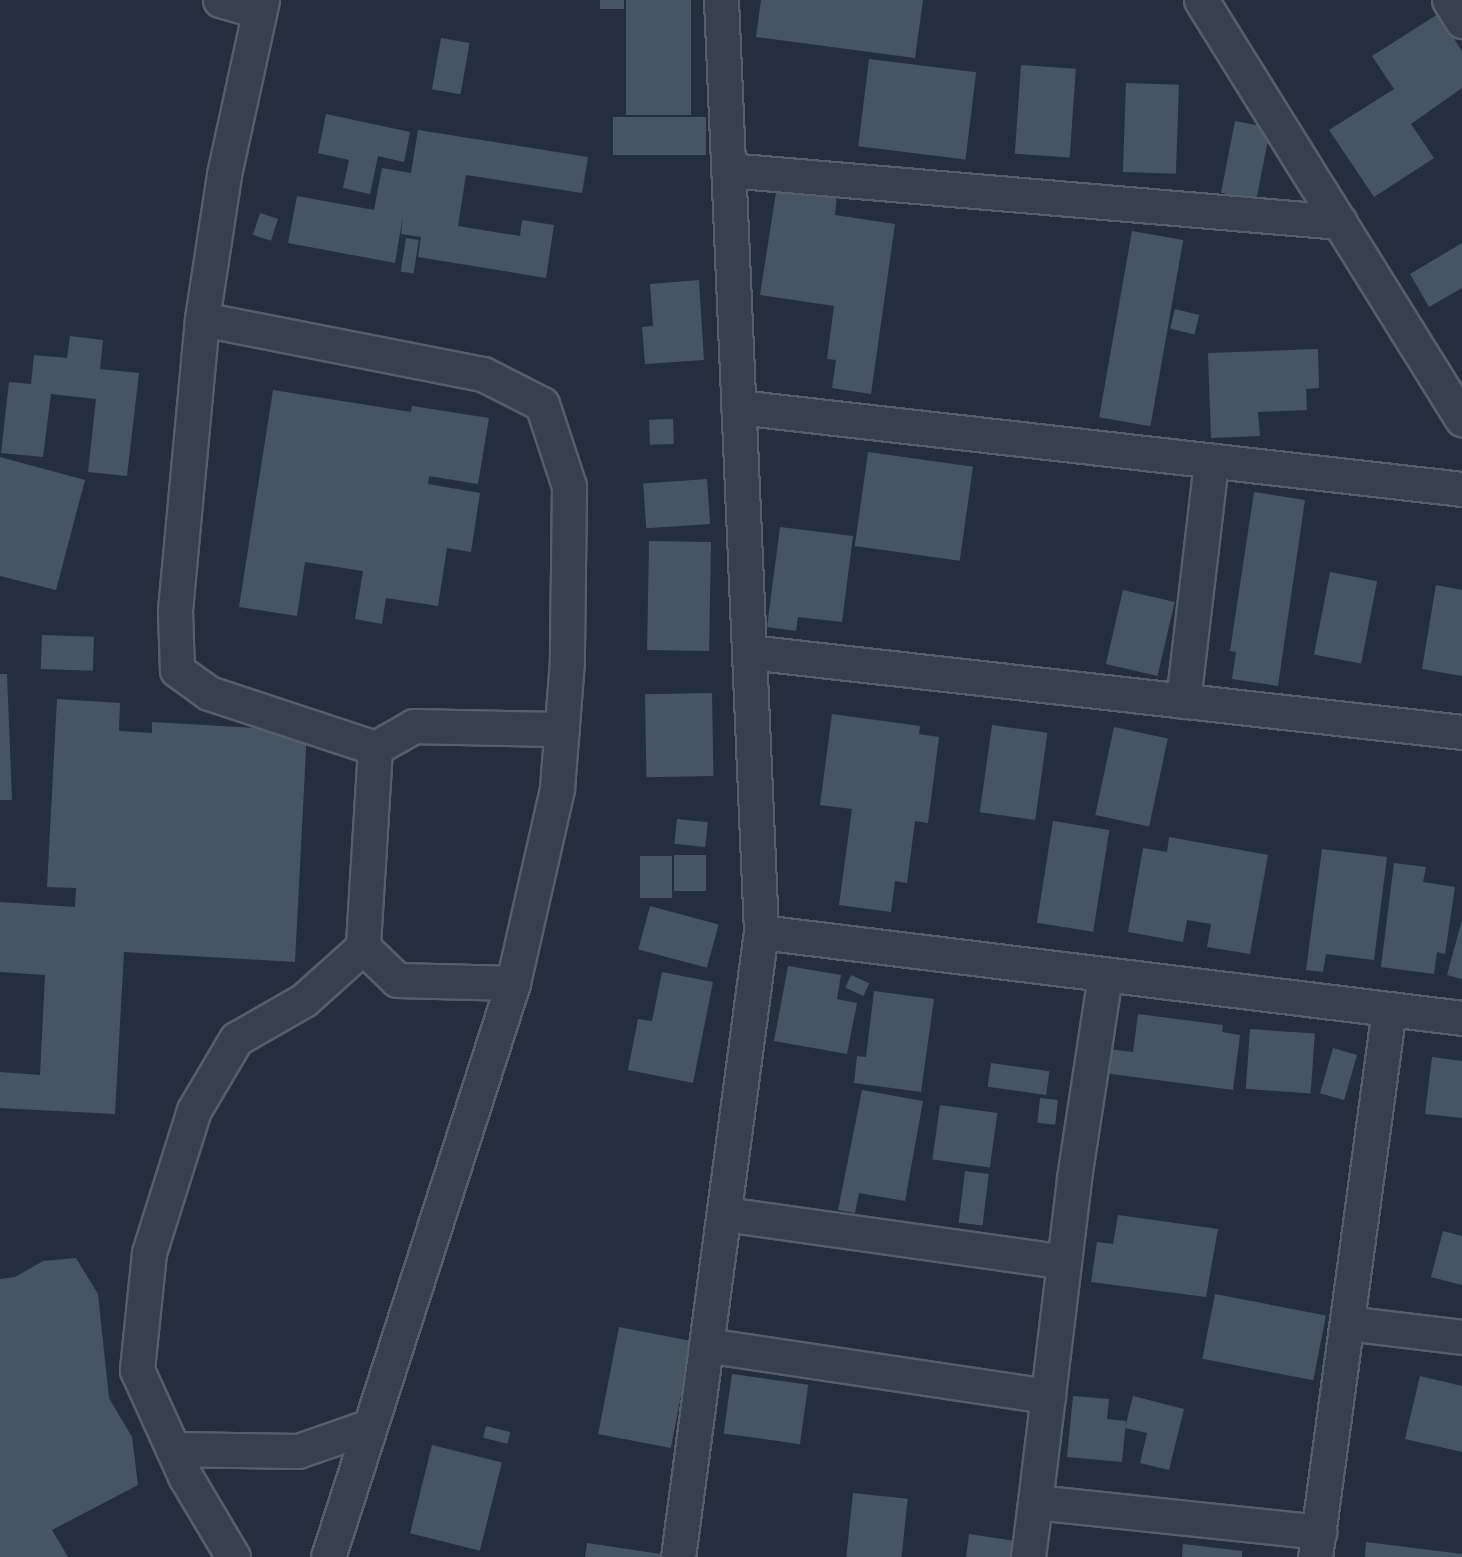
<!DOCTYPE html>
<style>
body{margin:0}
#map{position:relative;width:1462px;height:1557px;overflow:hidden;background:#232f3d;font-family:Arial,sans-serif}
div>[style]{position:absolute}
.building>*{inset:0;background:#475563;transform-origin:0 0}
.roads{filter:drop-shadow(2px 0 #555f6b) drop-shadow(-2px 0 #555f6b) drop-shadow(0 2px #555f6b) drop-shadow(0 -2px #555f6b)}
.minor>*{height:33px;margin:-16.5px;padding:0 16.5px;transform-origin:16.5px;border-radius:16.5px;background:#37414d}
span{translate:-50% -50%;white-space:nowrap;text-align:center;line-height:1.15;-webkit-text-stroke:7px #1c2632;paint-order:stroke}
</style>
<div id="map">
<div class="building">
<div style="left:600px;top:0;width:24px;height:9px"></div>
<div style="left:626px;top:0;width:65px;height:115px"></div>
<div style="clip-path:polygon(761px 0,923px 0,915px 58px,756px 37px)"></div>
<div style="clip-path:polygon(1438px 14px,1462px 51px,1462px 88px,1411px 124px,1434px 158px,1374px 197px,1329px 130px,1394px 89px,1372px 56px)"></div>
<div style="left:441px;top:38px;width:29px;height:52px;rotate:10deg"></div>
<div style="left:869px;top:59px;width:108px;height:88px;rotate:7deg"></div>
<div style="left:1021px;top:65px;width:55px;height:89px;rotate:4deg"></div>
<div style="left:1126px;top:83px;width:53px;height:89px;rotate:2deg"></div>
<div style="clip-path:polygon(326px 114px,410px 132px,404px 162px,378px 156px,370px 194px,343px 188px,349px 160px,318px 153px)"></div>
<div style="left:613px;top:117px;width:93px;height:38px"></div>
<div style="left:1235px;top:121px;width:36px;height:73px;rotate:11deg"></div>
<div style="clip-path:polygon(418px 130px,588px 157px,582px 193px,466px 175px,458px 226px,520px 236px,522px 220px,554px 225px,546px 278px,418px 257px,421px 237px,401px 234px,403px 216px,395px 263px,288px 243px,297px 196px,374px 210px,382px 168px,411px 173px)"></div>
<div style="clip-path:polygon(777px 186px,837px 195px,835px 215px,895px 224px,871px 394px,832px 388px,836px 360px,827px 359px,834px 306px,760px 295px)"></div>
<div style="left:260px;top:213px;width:19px;height:23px;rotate:18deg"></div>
<div style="left:1132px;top:231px;width:52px;height:189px;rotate:10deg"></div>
<div style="left:406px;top:238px;width:13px;height:34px;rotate:9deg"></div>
<div style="clip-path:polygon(1462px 243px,1462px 288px,1429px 307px,1410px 274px)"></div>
<div style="clip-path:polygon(699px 280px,704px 360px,645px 364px,642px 327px,653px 326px,650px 284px)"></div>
<div style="left:1175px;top:309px;width:25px;height:20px;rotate:14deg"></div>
<div style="clip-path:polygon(70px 336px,103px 340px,100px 369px,139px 373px,127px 476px,88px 472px,96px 399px,51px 394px,43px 457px,1px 453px,9px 382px,31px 384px,34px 355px,67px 358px)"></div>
<div style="clip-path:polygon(1318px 349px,1319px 388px,1306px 389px,1307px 410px,1258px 412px,1260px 436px,1211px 438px,1208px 353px)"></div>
<div style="clip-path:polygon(273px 390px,411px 412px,412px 406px,489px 418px,478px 484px,429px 476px,428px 484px,480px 493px,471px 552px,447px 548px,438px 606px,386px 598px,382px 624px,355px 619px,363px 571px,305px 562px,297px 616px,239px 607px)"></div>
<div style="left:673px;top:419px;width:25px;height:24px;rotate:88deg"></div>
<div style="left:868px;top:452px;width:106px;height:95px;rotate:8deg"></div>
<div style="clip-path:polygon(0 457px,85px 480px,56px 590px,0 576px)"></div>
<div style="left:707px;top:479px;width:45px;height:64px;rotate:86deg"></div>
<div style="clip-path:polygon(1254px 492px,1305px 500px,1278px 686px,1232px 679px,1236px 652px,1230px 651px)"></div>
<div style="clip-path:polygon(780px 527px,853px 536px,842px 622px,798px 617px,796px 631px,767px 627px)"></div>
<div style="left:649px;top:541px;width:62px;height:109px;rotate:1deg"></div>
<div style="left:1330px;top:572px;width:48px;height:84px;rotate:11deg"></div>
<div style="clip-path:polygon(1436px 585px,1462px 590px,1462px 676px,1422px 669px)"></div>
<div style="left:1123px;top:590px;width:53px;height:76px;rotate:13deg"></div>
<div style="left:42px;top:635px;width:52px;height:34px;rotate:2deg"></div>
<div style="clip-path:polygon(0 674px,7px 674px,12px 800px,0 800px)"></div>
<div style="left:712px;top:693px;width:83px;height:67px;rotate:89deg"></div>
<div style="clip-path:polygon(57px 699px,120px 703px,119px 731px,152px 733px,152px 722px,307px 731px,295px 962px,124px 952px,115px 1114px,0 1108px,0 1072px,40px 1075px,45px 975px,0 972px,0 902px,75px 907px,76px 888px,47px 887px)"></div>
<div style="clip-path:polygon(832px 714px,920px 726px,919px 734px,939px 737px,928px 823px,915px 821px,907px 883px,895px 881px,891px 912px,839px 905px,852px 809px,820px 805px)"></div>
<div style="left:992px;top:725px;width:56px;height:88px;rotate:8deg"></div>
<div style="left:1114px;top:727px;width:55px;height:90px;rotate:12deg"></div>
<div style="left:677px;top:819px;width:31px;height:25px;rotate:6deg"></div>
<div style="left:1053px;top:821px;width:57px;height:103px;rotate:9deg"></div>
<div style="clip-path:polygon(1169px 837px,1268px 855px,1250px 954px,1207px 947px,1211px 924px,1187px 920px,1183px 942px,1128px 932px,1143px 848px,1167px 852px)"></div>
<div style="clip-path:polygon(1322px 849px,1387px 857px,1374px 960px,1326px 954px,1323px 972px,1306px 970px)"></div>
<div style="left:674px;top:855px;width:32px;height:36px"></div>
<div style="left:640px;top:856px;width:32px;height:42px"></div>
<div style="clip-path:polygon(1394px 863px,1426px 867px,1423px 882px,1455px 887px,1445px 954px,1437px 952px,1434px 974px,1381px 967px)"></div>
<div style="left:650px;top:906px;width:71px;height:45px;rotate:15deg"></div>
<div style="clip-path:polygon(1462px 920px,1462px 979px,1447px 975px)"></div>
<div style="clip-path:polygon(788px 966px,841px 975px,837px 999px,857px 1003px,847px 1054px,774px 1041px)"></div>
<div style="clip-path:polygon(662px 972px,713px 982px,693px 1083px,628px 1070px,638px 1019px,652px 1021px)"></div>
<div style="left:851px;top:975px;width:20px;height:14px;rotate:24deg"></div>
<div style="clip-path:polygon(874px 991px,934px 999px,921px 1092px,854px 1083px,857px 1056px,866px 1057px)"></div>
<div style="clip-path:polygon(1138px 1014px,1223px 1025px,1222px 1032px,1240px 1035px,1233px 1090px,1104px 1073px,1107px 1049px,1133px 1052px)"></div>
<div style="left:1250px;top:1029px;width:65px;height:60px;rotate:4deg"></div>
<div style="left:1333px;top:1048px;width:25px;height:47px;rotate:16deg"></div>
<div style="clip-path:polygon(1432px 1057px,1462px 1061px,1462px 1118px,1425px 1114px)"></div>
<div style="left:991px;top:1063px;width:59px;height:24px;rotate:8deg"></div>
<div style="clip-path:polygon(862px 1090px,923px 1101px,905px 1201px,859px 1193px,855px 1213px,838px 1210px)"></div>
<div style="left:1040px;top:1098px;width:18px;height:25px;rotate:6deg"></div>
<div style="left:940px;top:1105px;width:58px;height:55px;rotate:8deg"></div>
<div style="left:965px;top:1171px;width:24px;height:52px;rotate:7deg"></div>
<div style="clip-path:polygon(1118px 1215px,1218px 1229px,1206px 1297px,1091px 1282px,1097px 1242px,1113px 1244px)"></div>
<div style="clip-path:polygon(1443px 1231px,1462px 1236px,1462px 1285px,1431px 1277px)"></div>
<div style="clip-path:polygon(76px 1258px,98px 1294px,109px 1398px,132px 1437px,138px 1485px,52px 1530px,68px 1557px,0 1557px,0 1279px,15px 1277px,43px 1261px)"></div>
<div style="left:1215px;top:1294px;width:113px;height:66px;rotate:11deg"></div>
<div style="left:619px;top:1327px;width:74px;height:109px;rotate:11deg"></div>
<div style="left:732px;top:1374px;width:77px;height:60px;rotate:8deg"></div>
<div style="clip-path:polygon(1420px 1376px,1462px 1386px,1462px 1452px,1405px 1439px)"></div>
<div style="clip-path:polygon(1073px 1396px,1109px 1399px,1107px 1419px,1126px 1421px,1122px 1462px,1067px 1457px)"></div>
<div style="clip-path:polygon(1133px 1396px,1184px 1409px,1169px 1470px,1140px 1463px,1147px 1433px,1125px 1428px)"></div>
<div style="left:486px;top:1426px;width:25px;height:12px;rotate:14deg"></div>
<div style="left:432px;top:1445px;width:72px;height:91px;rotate:14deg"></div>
<div style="left:853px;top:1493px;width:55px;height:64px;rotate:6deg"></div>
<div style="clip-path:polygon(969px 1534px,1015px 1541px,1013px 1557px,966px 1557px)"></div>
<div style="clip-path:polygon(1366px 1542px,1462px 1554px,1462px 1557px,1365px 1557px)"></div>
<div style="clip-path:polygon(587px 1543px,661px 1554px,661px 1557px,585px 1557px)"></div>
<div style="clip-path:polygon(1183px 1544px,1242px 1551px,1242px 1557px,1182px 1557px)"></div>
</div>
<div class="roads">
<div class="minor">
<div style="left:220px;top:0;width:41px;rotate:15.8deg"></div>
<div style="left:262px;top:0;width:179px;rotate:102.3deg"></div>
<div style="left:224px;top:175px;width:146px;rotate:98.7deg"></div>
<div style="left:202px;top:319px;width:286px;rotate:11.1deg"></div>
<div style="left:483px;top:374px;width:66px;rotate:27deg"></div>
<div style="left:542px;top:404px;width:86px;rotate:71.8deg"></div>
<div style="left:569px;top:486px;width:175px;rotate:90.7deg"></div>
<div style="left:567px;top:661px;width:128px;rotate:94.5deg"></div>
<div style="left:557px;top:789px;width:199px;rotate:102.8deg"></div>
<div style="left:513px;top:983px;width:603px;rotate:107.86deg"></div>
<div style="left:721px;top:0;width:933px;rotate:87.54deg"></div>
<div style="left:761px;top:932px;width:706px;rotate:6.99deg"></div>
<div style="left:1201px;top:0;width:494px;rotate:58.1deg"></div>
<div style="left:1449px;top:0;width:25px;rotate:58deg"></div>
<div style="left:728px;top:170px;width:614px;rotate:4.86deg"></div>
<div style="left:202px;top:319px;width:293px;rotate:95.3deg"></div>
<div style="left:175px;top:611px;width:59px;rotate:88.1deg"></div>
<div style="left:177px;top:670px;width:39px;rotate:36deg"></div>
<div style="left:209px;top:693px;width:175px;rotate:18.3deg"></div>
<div style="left:375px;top:748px;width:199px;rotate:93.5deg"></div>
<div style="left:363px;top:947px;width:79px;rotate:138.1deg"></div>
<div style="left:304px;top:1000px;width:78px;rotate:150.2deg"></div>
<div style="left:236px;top:1039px;width:82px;rotate:120.6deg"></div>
<div style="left:194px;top:1110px;width:150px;rotate:107.5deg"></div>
<div style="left:149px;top:1253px;width:118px;rotate:95.9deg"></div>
<div style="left:137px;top:1370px;width:116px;rotate:65.6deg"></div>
<div style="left:185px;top:1476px;width:94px;rotate:59.3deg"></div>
<div style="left:738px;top:407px;width:729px;rotate:6.46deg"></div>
<div style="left:749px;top:652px;width:717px;rotate:6.4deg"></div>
<div style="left:1183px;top:701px;width:242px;rotate:-83.3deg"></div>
<div style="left:375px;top:748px;width:45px;rotate:-29.4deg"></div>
<div style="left:414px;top:726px;width:148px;rotate:1.2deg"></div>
<div style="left:363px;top:947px;width:47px;rotate:44.1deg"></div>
<div style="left:397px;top:980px;width:116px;rotate:1.5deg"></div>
<div style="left:724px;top:1214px;width:343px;rotate:8deg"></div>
<div style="left:1347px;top:1323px;width:116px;rotate:6.9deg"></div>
<div style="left:706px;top:1345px;width:346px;rotate:8.5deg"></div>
<div style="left:173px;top:1449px;width:125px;rotate:0.9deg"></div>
<div style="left:298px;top:1451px;width:76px;rotate:-19.1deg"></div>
<div style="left:1035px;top:1502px;width:326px;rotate:-83.1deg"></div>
<div style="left:1074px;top:1178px;width:205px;rotate:-81.3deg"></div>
<div style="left:678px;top:1557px;width:630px;rotate:-82.44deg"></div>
<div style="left:1028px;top:1557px;width:55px;rotate:-82.7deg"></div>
<div style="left:1035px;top:1502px;width:286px;rotate:6deg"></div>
<div style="left:1315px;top:1557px;width:553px;rotate:-82.31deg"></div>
</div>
</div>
</div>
